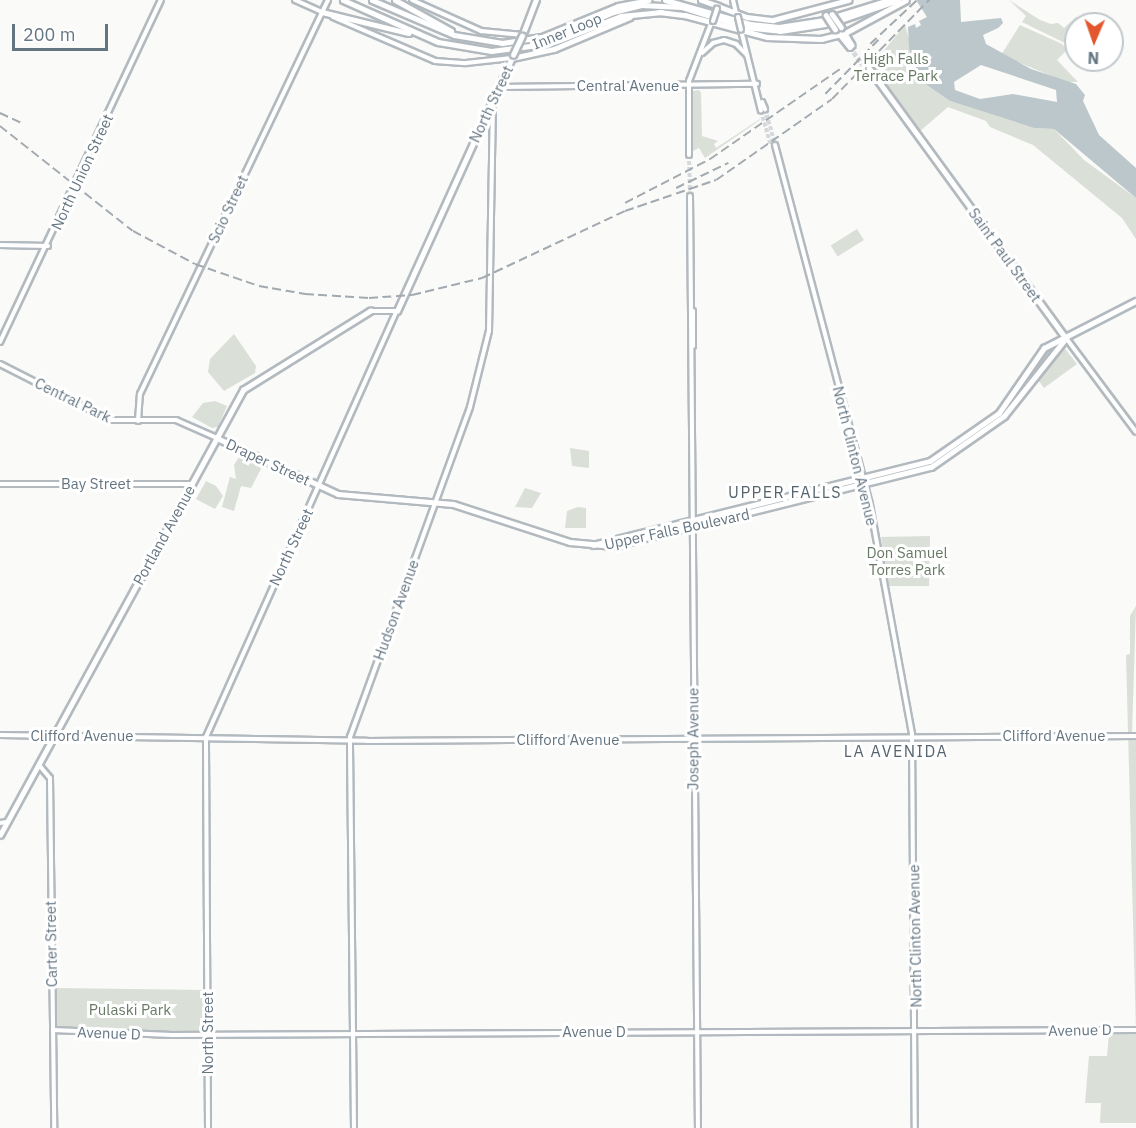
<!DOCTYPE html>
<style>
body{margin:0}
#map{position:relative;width:1136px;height:1128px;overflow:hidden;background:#fafaf8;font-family:"IBM Plex Sans",sans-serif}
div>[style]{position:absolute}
.green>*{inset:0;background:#dadfd7;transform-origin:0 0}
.water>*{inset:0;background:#bbc7cb}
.secondary-tunnel>*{height:4px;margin-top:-2px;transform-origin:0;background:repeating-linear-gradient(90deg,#d5d9db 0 4px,transparent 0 6px)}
.primary-tunnel>*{height:4.5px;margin-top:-2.25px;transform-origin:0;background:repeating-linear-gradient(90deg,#d5d9db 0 4.5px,transparent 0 6.5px)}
.roads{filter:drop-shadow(2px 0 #b3babf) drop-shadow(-2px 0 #b3babf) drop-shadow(0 2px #b3babf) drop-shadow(0 -2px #b3babf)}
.secondary>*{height:4px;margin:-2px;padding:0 2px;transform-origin:2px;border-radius:2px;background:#fff}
.primary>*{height:4.5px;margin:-2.25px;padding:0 2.25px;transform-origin:2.25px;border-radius:2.25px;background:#fff}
.highway>*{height:5px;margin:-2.5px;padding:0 2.5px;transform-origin:2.5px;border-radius:2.5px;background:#fff}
.rail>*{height:1.5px;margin-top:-0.75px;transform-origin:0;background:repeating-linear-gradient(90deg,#a2aab0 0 9px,transparent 0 13.5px)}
.bridges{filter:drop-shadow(2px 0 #b3babf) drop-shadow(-2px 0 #b3babf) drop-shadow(0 2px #b3babf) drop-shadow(0 -2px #b3babf)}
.secondary-bridge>*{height:4px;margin:-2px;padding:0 2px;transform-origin:2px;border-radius:2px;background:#fff}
.primary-bridge>*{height:4.5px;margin:-2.25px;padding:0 2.25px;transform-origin:2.25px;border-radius:2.25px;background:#fff}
span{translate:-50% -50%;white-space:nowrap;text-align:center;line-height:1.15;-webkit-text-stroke:6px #fff;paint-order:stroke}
.street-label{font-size:15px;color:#657683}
.park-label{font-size:15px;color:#687a64}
.neighbourhood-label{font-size:16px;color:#57646e;letter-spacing:1.5px}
.north{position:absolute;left:1064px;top:12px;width:60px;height:60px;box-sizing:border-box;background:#fff;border:2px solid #c1c8cd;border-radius:50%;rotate:182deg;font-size:16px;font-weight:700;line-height:24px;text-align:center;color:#657683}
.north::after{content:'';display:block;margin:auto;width:21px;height:27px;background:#e4572e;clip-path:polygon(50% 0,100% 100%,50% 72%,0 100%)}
.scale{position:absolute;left:12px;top:24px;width:96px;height:27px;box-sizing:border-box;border:3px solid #657683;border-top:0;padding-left:8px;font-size:18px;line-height:21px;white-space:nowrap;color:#657683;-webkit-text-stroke:4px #fff;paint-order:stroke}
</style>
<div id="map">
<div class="green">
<div style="clip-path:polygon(1009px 0,1040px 20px,1051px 24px,1058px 23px,1064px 28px,1076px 17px,1083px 23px,1076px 24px,1076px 40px,1071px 46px,1022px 22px,1026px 16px)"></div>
<div style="clip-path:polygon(905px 25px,921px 81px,950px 101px,1034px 128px,1054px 129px,1084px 160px,1136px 198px,1136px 239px,1122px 218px,1033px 145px,990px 127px,986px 121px,948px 107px,919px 132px,871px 66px)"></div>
<div style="clip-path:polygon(1020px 25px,1062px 44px,1067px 50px,1057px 60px,1078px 82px,1066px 82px,1001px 55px)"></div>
<div style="clip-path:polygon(698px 90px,701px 92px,702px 136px,718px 141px,714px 144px,716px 148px,760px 119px,760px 120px,705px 158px,699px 148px,693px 151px,693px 91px)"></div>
<div style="left:857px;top:229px;width:13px;height:31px;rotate:58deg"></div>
<div style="clip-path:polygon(234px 334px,256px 366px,255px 373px,224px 391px,208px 372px,210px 359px)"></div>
<div style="clip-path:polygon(1059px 341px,1077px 364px,1044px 388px,1030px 369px,1041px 352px)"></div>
<div style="clip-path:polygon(215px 401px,227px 406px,218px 427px,212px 428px,192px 417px,203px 403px)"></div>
<div style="clip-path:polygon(570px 448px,589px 451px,589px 468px,572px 466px)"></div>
<div style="clip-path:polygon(239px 457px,262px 467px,251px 488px,241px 486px,234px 511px,222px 507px,230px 477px,236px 479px,234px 465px)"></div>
<div style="clip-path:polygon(206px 481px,216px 486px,223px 496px,215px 509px,196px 499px)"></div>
<div style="clip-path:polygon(525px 488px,541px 493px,532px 508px,515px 507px)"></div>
<div style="clip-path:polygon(578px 507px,586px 508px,586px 528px,565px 528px,567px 511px)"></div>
<div style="clip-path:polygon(930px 536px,929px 586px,889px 586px,881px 537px)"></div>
<div style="clip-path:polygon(1136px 606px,1132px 733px,1136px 736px,1136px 1123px,1100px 1123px,1101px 1103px,1085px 1103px,1089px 1056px,1107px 1056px,1109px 1034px,1136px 1033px,1126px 655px,1130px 654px,1130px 616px)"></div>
<div style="clip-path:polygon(57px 988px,204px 990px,205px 1027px,199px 1031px,171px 1033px,88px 1032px,57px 1028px)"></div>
</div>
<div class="water">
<div style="clip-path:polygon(evenodd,916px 0,960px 0,961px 22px,1001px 18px,1003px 23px,998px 28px,983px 35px,986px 44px,1031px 69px,1076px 84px,1085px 95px,1083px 101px,1099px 135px,1136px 168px,1136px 198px,1054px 129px,1034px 128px,950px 101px,921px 81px,909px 48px,908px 27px,915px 24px,916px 28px,921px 25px,919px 21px,927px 17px,916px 0,981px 65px,1056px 90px,1057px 102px,1013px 94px,980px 99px,955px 90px,954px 82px,981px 65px)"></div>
</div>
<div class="secondary-tunnel">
<div style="left:765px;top:109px;width:37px;rotate:74deg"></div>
<div style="left:761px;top:111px;width:36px;rotate:74deg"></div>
<div style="left:689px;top:155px;width:41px;rotate:88.6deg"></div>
</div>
<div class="primary-tunnel">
<div style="left:850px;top:47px;width:29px;rotate:54deg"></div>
</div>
<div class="roads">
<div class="secondary">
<div style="left:295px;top:0;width:32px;rotate:24deg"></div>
<div style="left:412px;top:0;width:76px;rotate:24.2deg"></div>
<div style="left:481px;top:31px;width:42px;rotate:5.4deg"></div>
<div style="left:733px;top:0;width:13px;rotate:77deg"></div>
<div style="left:333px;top:17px;width:111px;rotate:23.3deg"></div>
<div style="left:435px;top:61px;width:31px;rotate:4deg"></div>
<div style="left:466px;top:63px;width:46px;rotate:-6.2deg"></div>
<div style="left:741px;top:30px;width:83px;rotate:76.1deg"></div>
<div style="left:702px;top:53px;width:15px;rotate:-42deg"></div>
<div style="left:713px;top:43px;width:11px;rotate:-15deg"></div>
<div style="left:724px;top:40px;width:13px;rotate:18deg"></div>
<div style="left:736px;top:44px;width:16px;rotate:45deg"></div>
<div style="left:499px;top:87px;width:258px;rotate:-0.7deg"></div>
<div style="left:762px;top:102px;width:8px;rotate:67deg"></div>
<div style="left:775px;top:145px;width:372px;rotate:75.2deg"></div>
<div style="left:870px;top:505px;width:233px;rotate:79.6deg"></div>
<div style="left:912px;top:734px;width:394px;rotate:89.6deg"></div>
<div style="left:689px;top:155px;width:74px;rotate:-90deg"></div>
<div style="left:689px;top:81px;width:64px;rotate:-69deg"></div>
<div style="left:690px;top:196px;width:932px;rotate:89.51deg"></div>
<div style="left:0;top:245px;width:48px;rotate:1.2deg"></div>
<div style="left:693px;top:311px;width:35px;rotate:90deg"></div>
<div style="left:1066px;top:338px;width:117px;rotate:53.3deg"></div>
<div style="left:0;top:342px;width:378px;rotate:-64.8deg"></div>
<div style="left:0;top:364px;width:123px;rotate:27deg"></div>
<div style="left:110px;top:420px;width:66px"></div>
<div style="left:176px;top:420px;width:45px;rotate:23.7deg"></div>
<div style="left:138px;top:421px;width:27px;rotate:-86deg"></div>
<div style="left:140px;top:394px;width:437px;rotate:-64.5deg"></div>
<div style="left:0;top:484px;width:191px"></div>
<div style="left:0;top:735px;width:367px;rotate:0.9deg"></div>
<div style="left:367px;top:741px;width:769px;rotate:-0.37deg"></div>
<div style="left:39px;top:765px;width:17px;rotate:50deg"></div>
<div style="left:50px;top:778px;width:350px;rotate:89.3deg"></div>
<div style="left:0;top:823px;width:7px;rotate:-8deg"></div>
<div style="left:53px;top:1030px;width:119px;rotate:2.4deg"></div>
<div style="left:172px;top:1035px;width:964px;rotate:-0.3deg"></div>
<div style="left:208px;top:1128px;width:391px;rotate:-90.3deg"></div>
<div style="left:206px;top:737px;width:467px;rotate:-65.9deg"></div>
<div style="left:354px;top:1128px;width:391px;rotate:-90.6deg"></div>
<div style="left:350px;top:737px;width:351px;rotate:-70deg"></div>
<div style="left:470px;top:407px;width:78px;rotate:-76deg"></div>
<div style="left:489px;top:331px;width:231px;rotate:-89deg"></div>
</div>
<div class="primary">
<div style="left:718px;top:6px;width:31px;rotate:21deg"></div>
<div style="left:747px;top:17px;width:26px;rotate:7deg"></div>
<div style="left:773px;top:20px;width:78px;rotate:-14.9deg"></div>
<div style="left:659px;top:12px;width:26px;rotate:7deg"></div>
<div style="left:685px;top:15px;width:85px;rotate:15deg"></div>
<div style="left:767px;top:37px;width:54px;rotate:2.1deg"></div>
<div style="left:821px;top:39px;width:25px;rotate:-14deg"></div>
<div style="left:841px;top:27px;width:21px;rotate:59deg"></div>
<div style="left:838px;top:32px;width:19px;rotate:51deg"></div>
<div style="left:522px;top:36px;width:39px;rotate:-69deg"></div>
<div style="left:512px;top:58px;width:43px;rotate:-12.1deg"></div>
<div style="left:554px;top:49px;width:82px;rotate:-22.8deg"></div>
<div style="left:869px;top:68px;width:334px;rotate:53.9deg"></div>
<div style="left:217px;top:438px;width:133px;rotate:24.8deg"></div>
<div style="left:338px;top:494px;width:115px;rotate:5deg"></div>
<div style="left:453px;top:504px;width:123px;rotate:18deg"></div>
<div style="left:570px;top:542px;width:43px;rotate:5.3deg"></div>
<div style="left:613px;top:546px;width:328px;rotate:-14deg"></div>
<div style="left:931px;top:467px;width:89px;rotate:-34.9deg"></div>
<div style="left:1004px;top:416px;width:100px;rotate:-51.5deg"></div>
<div style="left:593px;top:545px;width:347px;rotate:-14deg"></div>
<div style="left:930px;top:461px;width:84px;rotate:-34.8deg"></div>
<div style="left:999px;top:413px;width:79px;rotate:-55.3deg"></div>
<div style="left:1044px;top:348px;width:103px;rotate:-27.1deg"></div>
<div style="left:0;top:835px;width:507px;rotate:-61.36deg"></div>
<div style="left:243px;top:390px;width:150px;rotate:-31.9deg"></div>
<div style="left:370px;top:311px;width:27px"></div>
<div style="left:397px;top:311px;width:281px;rotate:-65.6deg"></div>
</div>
<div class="highway">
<div style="left:343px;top:0;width:104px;rotate:23.9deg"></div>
<div style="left:438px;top:42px;width:54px;rotate:9.6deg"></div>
<div style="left:491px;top:51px;width:47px;rotate:-7.3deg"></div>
<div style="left:538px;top:45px;width:82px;rotate:-23.7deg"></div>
<div style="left:613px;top:12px;width:29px;rotate:-14deg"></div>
<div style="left:641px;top:5px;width:41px;rotate:2.8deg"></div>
<div style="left:682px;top:7px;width:65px;rotate:17.9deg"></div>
<div style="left:744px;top:27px;width:36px;rotate:6deg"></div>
<div style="left:780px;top:31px;width:53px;rotate:-8.7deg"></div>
<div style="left:832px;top:23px;width:70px;rotate:-19.2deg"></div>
<div style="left:372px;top:0;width:89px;rotate:23.1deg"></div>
<div style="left:454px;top:35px;width:49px;rotate:9.5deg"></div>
<div style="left:502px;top:43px;width:40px;rotate:-8.5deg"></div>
<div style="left:542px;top:37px;width:82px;rotate:-22.2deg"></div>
<div style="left:618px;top:6px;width:31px;rotate:-11deg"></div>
<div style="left:395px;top:0;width:64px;rotate:29deg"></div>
<div style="left:665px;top:0;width:88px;rotate:15.8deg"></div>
<div style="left:750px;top:24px;width:29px;rotate:6deg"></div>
<div style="left:779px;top:27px;width:46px;rotate:-8.8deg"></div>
<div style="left:824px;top:20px;width:68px;rotate:-17.1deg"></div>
<div style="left:701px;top:0;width:18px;rotate:19deg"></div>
<div style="left:322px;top:12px;width:89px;rotate:13.7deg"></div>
<div style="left:845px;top:33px;width:69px;rotate:-28.4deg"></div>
<div style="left:557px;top:41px;width:69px;rotate:-21.3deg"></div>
<div style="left:621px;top:16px;width:41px;rotate:-5.6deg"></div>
</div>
</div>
<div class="rail">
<div style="left:870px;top:44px;width:64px;rotate:-43.1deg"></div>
<div style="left:825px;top:94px;width:76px;rotate:-45.5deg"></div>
<div style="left:0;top:113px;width:23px;rotate:25deg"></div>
<div style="left:0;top:126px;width:169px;rotate:38.3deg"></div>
<div style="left:133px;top:231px;width:70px;rotate:28deg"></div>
<div style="left:195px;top:264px;width:68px;rotate:19deg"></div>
<div style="left:259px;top:286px;width:47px;rotate:9.9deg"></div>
<div style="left:305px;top:294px;width:64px;rotate:3.6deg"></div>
<div style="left:369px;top:298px;width:43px;rotate:-4deg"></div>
<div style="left:412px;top:295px;width:72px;rotate:-13.7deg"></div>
<div style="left:482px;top:278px;width:158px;rotate:-25.1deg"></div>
<div style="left:625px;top:211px;width:96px;rotate:-18.8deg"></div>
<div style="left:716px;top:180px;width:141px;rotate:-34.9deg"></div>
<div style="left:832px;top:99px;width:139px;rotate:-45.6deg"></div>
<div style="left:676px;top:188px;width:58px;rotate:-25.7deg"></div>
<div style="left:625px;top:203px;width:96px;rotate:-27.4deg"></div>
<div style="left:710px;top:159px;width:162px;rotate:-34.7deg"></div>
</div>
<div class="bridges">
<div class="secondary-bridge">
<div style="left:738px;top:17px;width:13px;rotate:77deg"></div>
<div style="left:713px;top:21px;width:13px;rotate:-72deg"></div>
</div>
<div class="primary-bridge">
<div style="left:832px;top:14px;width:16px;rotate:55deg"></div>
<div style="left:826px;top:15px;width:17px;rotate:57deg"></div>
<div style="left:513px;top:55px;width:21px;rotate:-65deg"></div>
</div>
</div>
<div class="street-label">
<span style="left:567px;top:31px;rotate:-22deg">Inner Loop</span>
<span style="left:628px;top:86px">Central Avenue</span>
<span style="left:491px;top:104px;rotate:-65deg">North Street</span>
<span style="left:82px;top:172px;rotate:-65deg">North Union Street</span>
<span style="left:228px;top:209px;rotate:-65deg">Scio Street</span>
<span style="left:1005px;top:255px;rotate:54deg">Saint Paul Street</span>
<span style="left:73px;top:400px;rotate:26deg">Central Park</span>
<span style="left:855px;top:456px;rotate:76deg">North Clinton Avenue</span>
<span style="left:268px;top:462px;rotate:25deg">Draper Street</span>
<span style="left:96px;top:484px">Bay Street</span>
<span style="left:677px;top:529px;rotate:-12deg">Upper Falls Boulevard</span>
<span style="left:164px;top:535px;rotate:-61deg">Portland Avenue</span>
<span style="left:291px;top:547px;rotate:-65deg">North Street</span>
<span style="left:396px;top:610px;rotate:-70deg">Hudson Avenue</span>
<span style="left:82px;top:736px">Clifford Avenue</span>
<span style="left:1054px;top:736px">Clifford Avenue</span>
<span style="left:693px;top:739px;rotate:-90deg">Joseph Avenue</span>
<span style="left:568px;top:740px">Clifford Avenue</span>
<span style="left:915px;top:936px;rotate:-91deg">North Clinton Avenue</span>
<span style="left:51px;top:944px;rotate:-91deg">Carter Street</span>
<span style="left:1080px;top:1030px;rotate:-1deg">Avenue D</span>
<span style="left:594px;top:1032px">Avenue D</span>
<span style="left:109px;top:1033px;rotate:2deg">Avenue D</span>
<span style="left:208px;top:1033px;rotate:-90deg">North Street</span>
</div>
<div class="park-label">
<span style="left:896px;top:67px">High Falls<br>Terrace Park</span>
<span style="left:907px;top:561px">Don Samuel<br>Torres Park</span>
<span style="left:130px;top:1010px">Pulaski Park</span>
</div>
<div class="neighbourhood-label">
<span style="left:785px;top:492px">UPPER FALLS</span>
<span style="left:896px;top:751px">LA AVENIDA</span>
</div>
<div class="north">N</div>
<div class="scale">200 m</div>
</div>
